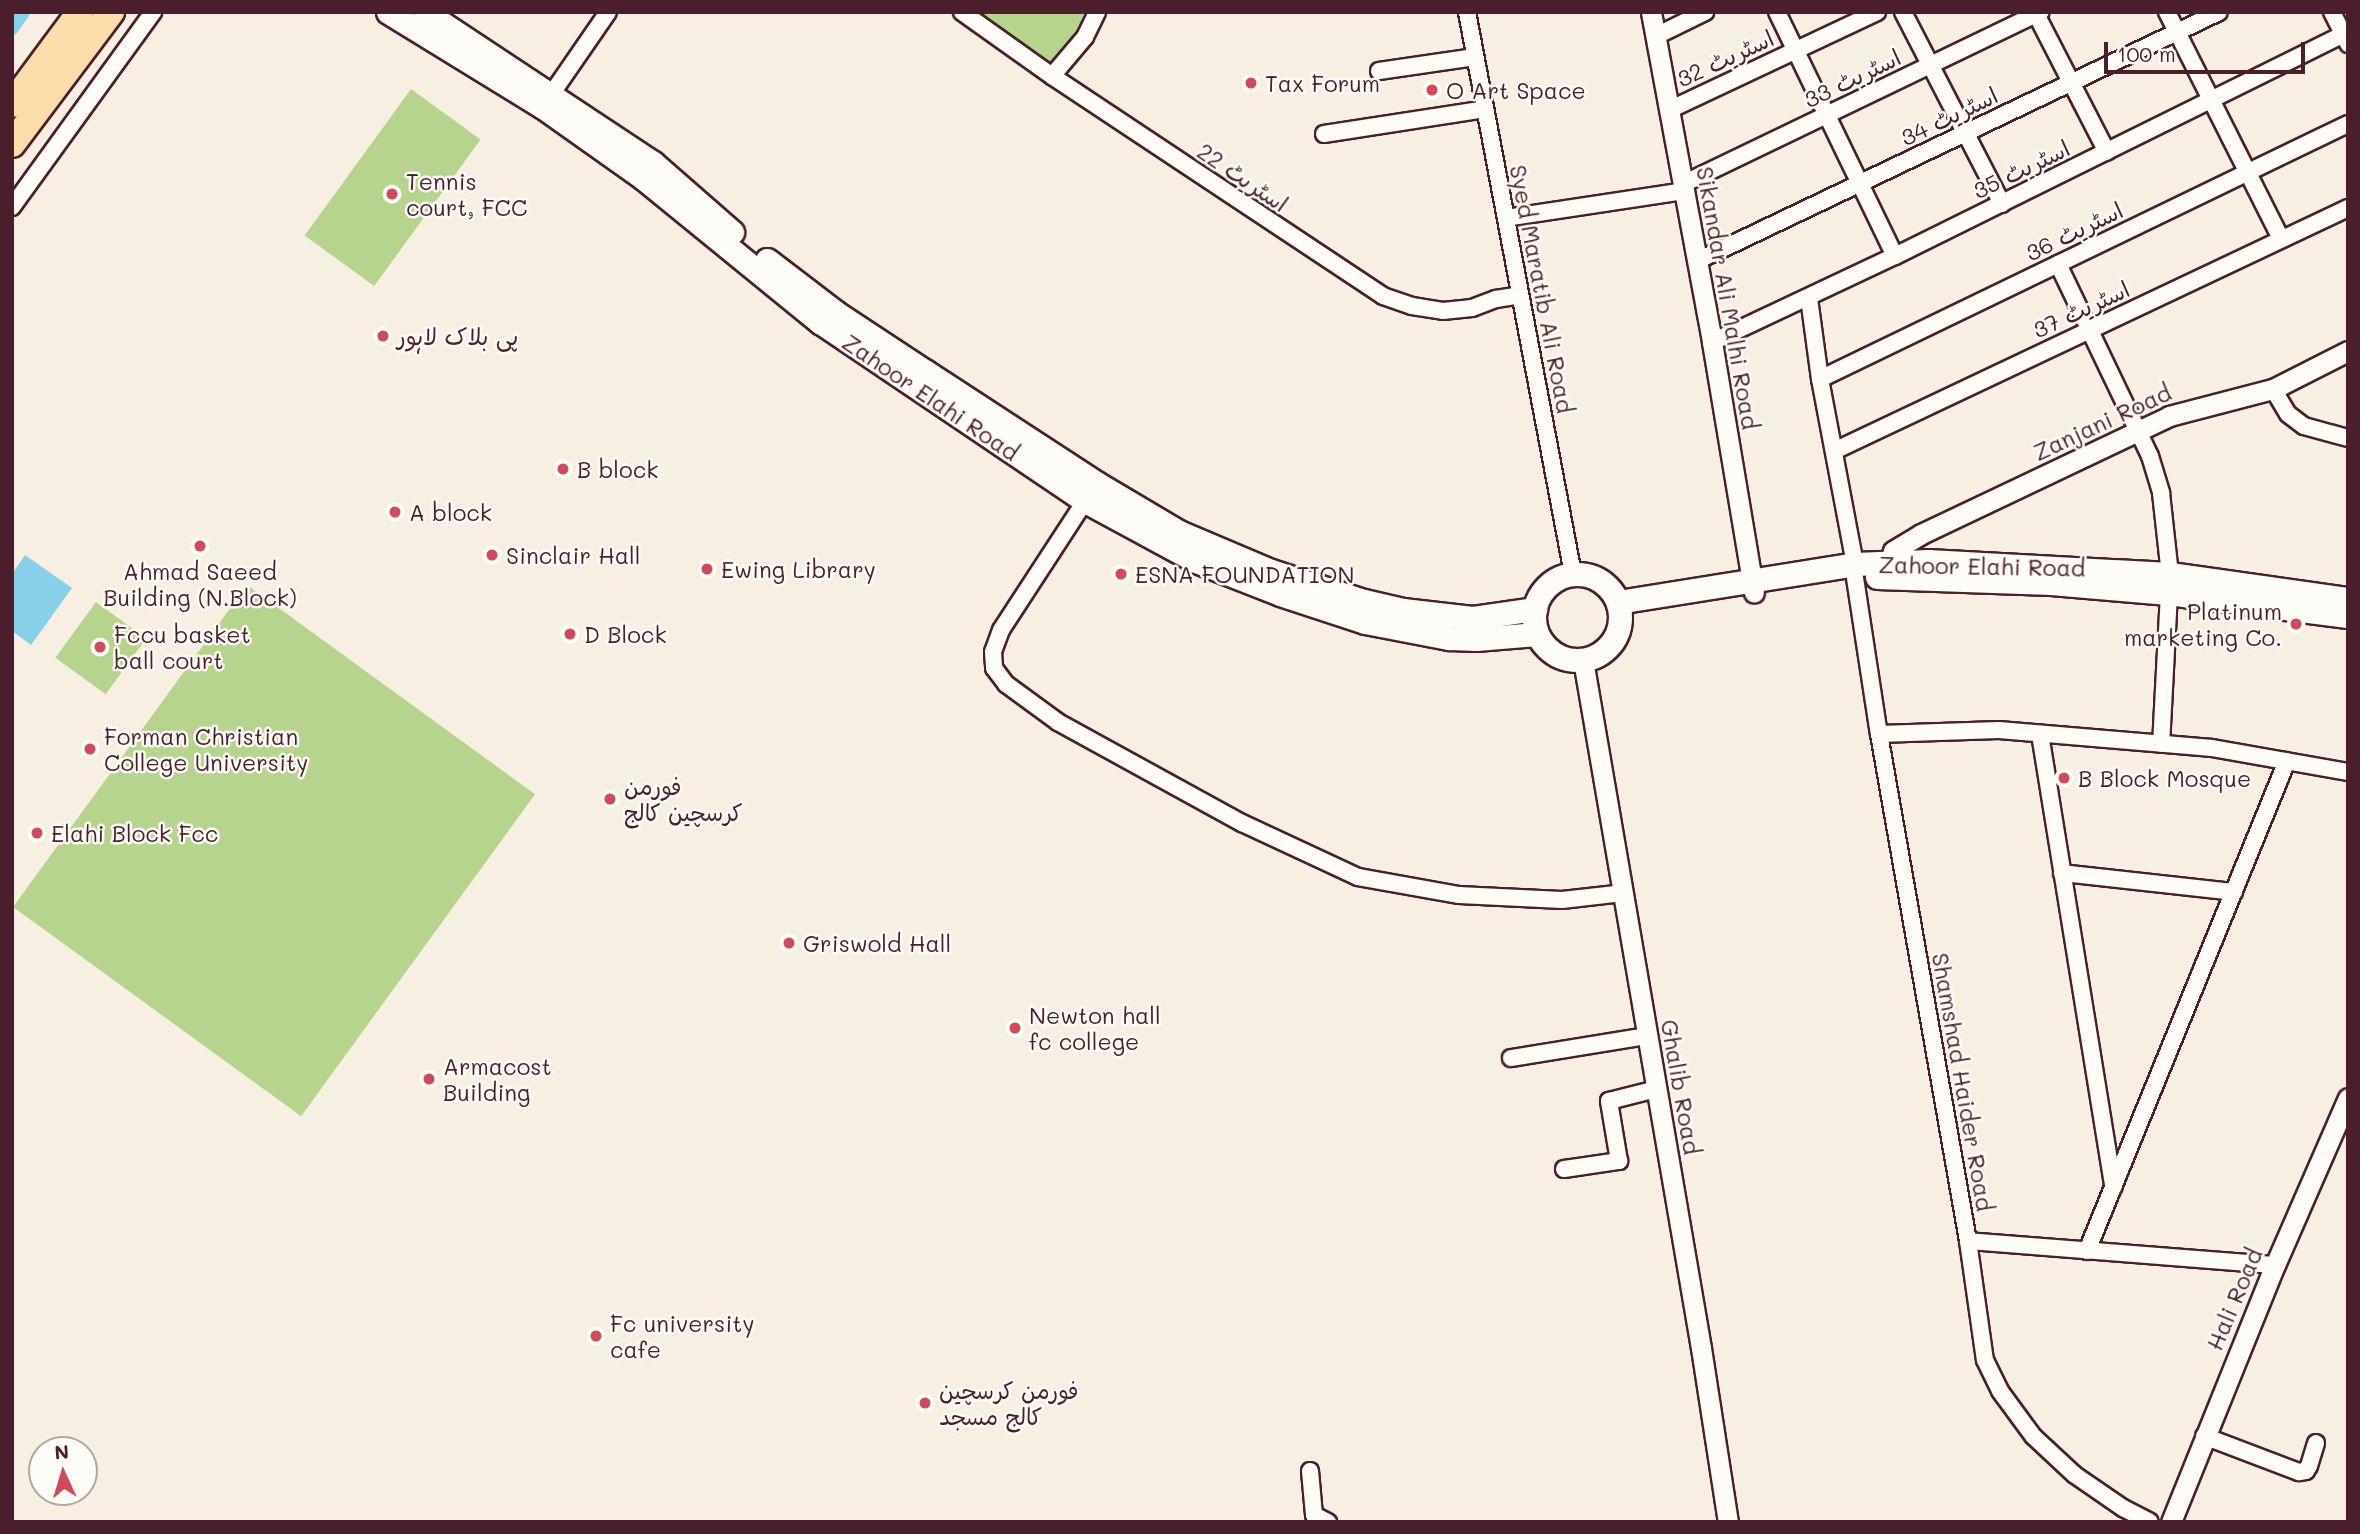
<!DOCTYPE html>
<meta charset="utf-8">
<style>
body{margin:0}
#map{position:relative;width:2360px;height:1534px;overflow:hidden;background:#f6efe2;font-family:Mali,"Playpen Sans Arabic",sans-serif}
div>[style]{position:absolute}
.green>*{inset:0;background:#b6d48d;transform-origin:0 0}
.water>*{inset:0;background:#88d0e8}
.canal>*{height:14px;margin:-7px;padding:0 7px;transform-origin:7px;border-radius:7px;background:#88d0e8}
.roads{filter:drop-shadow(2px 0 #4a1f2b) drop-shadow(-2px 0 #4a1f2b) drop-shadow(0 2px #4a1f2b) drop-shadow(0 -2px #4a1f2b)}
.minor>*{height:16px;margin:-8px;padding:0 8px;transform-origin:8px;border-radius:8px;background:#fdfcf7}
.tertiary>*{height:19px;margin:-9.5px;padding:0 9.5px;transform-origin:9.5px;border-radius:9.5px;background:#fdfcf7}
.secondary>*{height:23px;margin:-11.5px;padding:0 11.5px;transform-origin:11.5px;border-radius:11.5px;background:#fdfcf7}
.secondary>.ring{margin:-11.5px;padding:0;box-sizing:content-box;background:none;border:23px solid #fdfcf7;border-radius:50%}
.trunk>*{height:26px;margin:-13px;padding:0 13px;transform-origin:13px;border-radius:13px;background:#faddab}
.dots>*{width:19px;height:19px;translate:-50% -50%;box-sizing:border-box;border:4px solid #fdfcf7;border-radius:50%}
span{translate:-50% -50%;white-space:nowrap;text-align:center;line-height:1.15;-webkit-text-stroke:5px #fdfcf7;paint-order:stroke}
.street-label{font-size:23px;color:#4a1f2b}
.poi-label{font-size:23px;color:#4a1f2b}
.left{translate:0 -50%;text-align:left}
.right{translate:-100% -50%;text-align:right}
.frame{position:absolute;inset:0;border:14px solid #4a1f2b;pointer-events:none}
.north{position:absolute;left:28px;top:1436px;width:70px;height:70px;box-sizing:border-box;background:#fdfcf7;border:2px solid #b5a4a5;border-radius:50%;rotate:356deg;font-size:19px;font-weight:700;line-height:28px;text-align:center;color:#4a1f2b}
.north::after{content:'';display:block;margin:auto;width:24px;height:32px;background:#d1495b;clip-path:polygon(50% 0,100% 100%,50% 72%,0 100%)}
.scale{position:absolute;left:2104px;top:42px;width:201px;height:32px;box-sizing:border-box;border:4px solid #4a1f2b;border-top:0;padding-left:9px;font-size:21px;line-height:24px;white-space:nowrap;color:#4a1f2b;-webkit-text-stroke:5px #fdfcf7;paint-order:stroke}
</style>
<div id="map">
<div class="green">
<div style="clip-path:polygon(978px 12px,1084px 12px,1077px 33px,1052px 64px)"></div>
<div style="left:411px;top:89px;width:86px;height:181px;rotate:36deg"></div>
<div style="left:247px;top:585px;width:356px;height:398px;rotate:36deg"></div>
<div style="left:96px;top:602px;width:62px;height:69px;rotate:36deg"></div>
</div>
<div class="water">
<div style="clip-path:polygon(25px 555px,72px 588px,31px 645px,12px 631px,12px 574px)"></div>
</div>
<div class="canal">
<div style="left:12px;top:28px;width:19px;rotate:-55deg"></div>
</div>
<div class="roads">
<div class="minor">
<div style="left:962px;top:12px;width:110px;rotate:35.4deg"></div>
<div style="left:1052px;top:76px;width:397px;rotate:33.6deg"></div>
<div style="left:1383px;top:296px;width:31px;rotate:19deg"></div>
<div style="left:1412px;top:306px;width:31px;rotate:9deg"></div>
<div style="left:1443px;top:311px;width:29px;rotate:-6deg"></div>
<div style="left:1472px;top:308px;width:26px;rotate:-21deg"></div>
<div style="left:1496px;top:299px;width:24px;rotate:-9deg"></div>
<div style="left:1467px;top:12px;width:572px;rotate:79.32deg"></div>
<div style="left:1777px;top:12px;width:271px;rotate:64.2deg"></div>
<div style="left:1903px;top:12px;width:216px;rotate:62.7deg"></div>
<div style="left:2035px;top:12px;width:157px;rotate:62.8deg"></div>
<div style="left:2167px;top:12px;width:254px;rotate:63.3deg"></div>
<div style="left:2332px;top:12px;width:36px;rotate:63deg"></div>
<div style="left:1656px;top:36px;width:55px;rotate:-26.1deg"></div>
<div style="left:1379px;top:71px;width:97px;rotate:-8.3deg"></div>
<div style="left:1052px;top:76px;width:51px;rotate:-49.8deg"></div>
<div style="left:1085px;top:37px;width:28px;rotate:-64deg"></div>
<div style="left:546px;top:102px;width:109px;rotate:-55.4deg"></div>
<div style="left:1669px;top:110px;width:230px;rotate:-25.2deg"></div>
<div style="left:1324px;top:134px;width:163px;rotate:-8.8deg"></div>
<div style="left:1683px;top:184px;width:397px;rotate:-25.7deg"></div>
<div style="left:12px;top:207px;width:241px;rotate:-54.1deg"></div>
<div style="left:1506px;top:218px;width:180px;rotate:-8.6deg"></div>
<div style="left:1697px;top:261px;width:578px;rotate:-25.5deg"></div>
<div style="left:2058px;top:264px;width:213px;rotate:64.4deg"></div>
<div style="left:2150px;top:456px;width:39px;rotate:73deg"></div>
<div style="left:2161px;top:493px;width:81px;rotate:83.7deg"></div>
<div style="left:2170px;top:574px;width:170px;rotate:93deg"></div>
<div style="left:1809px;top:298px;width:82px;rotate:82.3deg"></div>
<div style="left:1820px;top:379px;width:188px;rotate:79.3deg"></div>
<div style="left:1712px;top:342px;width:202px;rotate:-25.2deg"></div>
<div style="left:1895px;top:256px;width:505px;rotate:-26.31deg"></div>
<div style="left:1820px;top:379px;width:586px;rotate:-25.78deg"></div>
<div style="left:2273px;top:389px;width:29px;rotate:59deg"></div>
<div style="left:2288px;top:414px;width:20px;rotate:37deg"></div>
<div style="left:2304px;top:426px;width:46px;rotate:15.3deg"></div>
<div style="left:1834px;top:451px;width:569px;rotate:-25.3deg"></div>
<div style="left:1089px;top:495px;width:161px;rotate:123.1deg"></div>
<div style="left:1001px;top:630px;width:23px;rotate:110deg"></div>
<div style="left:993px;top:652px;width:16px;rotate:86deg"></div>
<div style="left:994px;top:668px;width:20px;rotate:53deg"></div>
<div style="left:1006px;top:684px;width:64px;rotate:36.2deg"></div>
<div style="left:1058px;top:722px;width:210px;rotate:28.8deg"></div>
<div style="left:1242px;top:823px;width:128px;rotate:25deg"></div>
<div style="left:1358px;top:877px;width:103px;rotate:10.1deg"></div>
<div style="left:1459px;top:895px;width:103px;rotate:2.8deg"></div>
<div style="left:1562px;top:900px;width:61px;rotate:-6.5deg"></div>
<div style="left:1855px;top:578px;width:158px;rotate:81.3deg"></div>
<div style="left:1879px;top:734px;width:515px;rotate:80.04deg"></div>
<div style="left:1968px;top:1241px;width:120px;rotate:81.9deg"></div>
<div style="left:1985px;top:1360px;width:34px;rotate:64deg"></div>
<div style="left:2000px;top:1391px;width:56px;rotate:53.7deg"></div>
<div style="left:2033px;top:1436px;width:57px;rotate:42.9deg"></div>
<div style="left:2075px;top:1475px;width:58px;rotate:34.5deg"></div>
<div style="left:2123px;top:1508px;width:30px;rotate:27deg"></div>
<div style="left:1879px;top:734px;width:120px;rotate:-1.9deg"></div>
<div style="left:1999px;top:730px;width:214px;rotate:4.8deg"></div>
<div style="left:2212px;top:748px;width:138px;rotate:10deg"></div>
<div style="left:2040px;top:734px;width:459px;rotate:80.8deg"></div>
<div style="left:2062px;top:873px;width:173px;rotate:6.3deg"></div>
<div style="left:1511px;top:1058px;width:138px;rotate:-9.2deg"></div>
<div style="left:1564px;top:1169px;width:56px;rotate:-8.3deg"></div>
<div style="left:1619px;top:1161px;width:61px;rotate:-99.5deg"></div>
<div style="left:1609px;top:1101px;width:49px;rotate:-14.3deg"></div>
<div style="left:1968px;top:1241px;width:308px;rotate:4.5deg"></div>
<div style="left:2087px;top:1251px;width:529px;rotate:-67.8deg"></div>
<div style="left:2204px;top:1436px;width:102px;rotate:20.8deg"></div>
<div style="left:2299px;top:1472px;width:7px;rotate:-8deg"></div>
<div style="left:2306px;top:1471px;width:6px;rotate:-59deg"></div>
<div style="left:2309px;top:1466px;width:24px;rotate:-73deg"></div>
<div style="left:1310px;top:1471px;width:44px;rotate:84.8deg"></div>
<div style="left:1314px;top:1515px;width:16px;rotate:27deg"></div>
</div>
<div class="tertiary">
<div style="left:1651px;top:12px;width:336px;rotate:79.5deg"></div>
<div style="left:1712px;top:342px;width:254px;rotate:80.5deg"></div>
<div style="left:1890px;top:562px;width:11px;rotate:-75deg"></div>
<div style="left:1893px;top:551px;width:33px;rotate:-31deg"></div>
<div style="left:1921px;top:534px;width:275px;rotate:-25.4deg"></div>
<div style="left:2169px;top:416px;width:107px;rotate:-14.6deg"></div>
<div style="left:2273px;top:389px;width:84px;rotate:-26.9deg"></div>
<div style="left:1583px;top:660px;width:698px;rotate:80.27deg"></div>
<div style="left:1701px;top:1348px;width:176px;rotate:81.2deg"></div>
<div style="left:2171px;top:1522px;width:277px;rotate:-68deg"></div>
<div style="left:2275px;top:1265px;width:182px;rotate:-66.4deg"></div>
</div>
<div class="secondary">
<div style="left:388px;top:12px;width:182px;rotate:31.5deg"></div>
<div style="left:543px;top:107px;width:121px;rotate:35.3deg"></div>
<div style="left:642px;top:177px;width:230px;rotate:39.2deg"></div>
<div style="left:820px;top:322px;width:320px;rotate:34deg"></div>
<div style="left:1085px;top:501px;width:126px;rotate:28.4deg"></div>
<div style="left:1196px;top:561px;width:90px;rotate:21.4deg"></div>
<div style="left:1280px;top:594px;width:89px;rotate:18.2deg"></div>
<div style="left:1365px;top:622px;width:86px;rotate:10.8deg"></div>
<div style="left:1449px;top:638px;width:27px;rotate:2deg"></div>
<div style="left:1476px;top:639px;width:61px;rotate:-4.7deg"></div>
<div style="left:425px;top:12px;width:273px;rotate:33.5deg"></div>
<div style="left:653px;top:163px;width:105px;rotate:41.1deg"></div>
<div style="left:767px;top:260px;width:86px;rotate:37.4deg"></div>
<div style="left:835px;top:312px;width:109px;rotate:33.4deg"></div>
<div style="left:926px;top:372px;width:203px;rotate:33.1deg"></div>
<div style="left:1096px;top:483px;width:96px;rotate:30.6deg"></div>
<div style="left:1179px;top:532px;width:100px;rotate:23deg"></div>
<div style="left:1271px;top:571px;width:98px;rotate:17.9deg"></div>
<div style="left:1364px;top:601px;width:40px;rotate:13deg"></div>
<div style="left:1403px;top:610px;width:70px;rotate:6.5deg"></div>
<div style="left:1473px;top:618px;width:63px;rotate:-8.3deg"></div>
<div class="ring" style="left:1534px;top:574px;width:63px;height:63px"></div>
<div style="left:1877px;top:577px;width:174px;rotate:2deg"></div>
<div style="left:2051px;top:583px;width:117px;rotate:4.9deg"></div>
<div style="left:2168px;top:593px;width:181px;rotate:7.3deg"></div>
<div style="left:1618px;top:602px;width:240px;rotate:-9.1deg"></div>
<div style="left:1855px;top:564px;width:73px;rotate:-2.4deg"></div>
<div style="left:1928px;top:561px;width:242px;rotate:3.1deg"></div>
<div style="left:2170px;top:574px;width:180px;rotate:8deg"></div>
</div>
<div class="trunk">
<div style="left:12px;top:104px;width:114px;rotate:-53.5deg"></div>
<div style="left:12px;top:144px;width:165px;rotate:-53.1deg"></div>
</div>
</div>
<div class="dots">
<div style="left:1251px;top:83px;background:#d1495b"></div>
<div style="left:1432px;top:90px;background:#d1495b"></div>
<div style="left:392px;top:194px;background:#d1495b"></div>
<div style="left:383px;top:336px;background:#d1495b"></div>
<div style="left:563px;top:469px;background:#d1495b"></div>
<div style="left:395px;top:512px;background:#d1495b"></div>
<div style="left:200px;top:546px;background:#d1495b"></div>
<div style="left:492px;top:555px;background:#d1495b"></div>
<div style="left:707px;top:569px;background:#d1495b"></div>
<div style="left:1121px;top:574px;background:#d1495b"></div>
<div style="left:2296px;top:624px;background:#d1495b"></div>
<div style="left:570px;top:634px;background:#d1495b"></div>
<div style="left:100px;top:647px;background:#d1495b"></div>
<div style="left:90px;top:749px;background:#d1495b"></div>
<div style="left:2064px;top:778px;background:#d1495b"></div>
<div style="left:610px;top:799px;background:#d1495b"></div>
<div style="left:37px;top:833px;background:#d1495b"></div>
<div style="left:789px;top:943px;background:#d1495b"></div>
<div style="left:1015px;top:1028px;background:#d1495b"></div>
<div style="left:429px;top:1079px;background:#d1495b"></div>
<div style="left:596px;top:1336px;background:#d1495b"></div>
<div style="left:925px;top:1403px;background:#d1495b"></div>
</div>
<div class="street-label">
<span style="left:1725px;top:58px;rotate:-25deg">اسٹریٹ 32</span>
<span style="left:1852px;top:78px;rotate:-26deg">اسٹریٹ 33</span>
<span style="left:1949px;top:116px;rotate:-26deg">اسٹریٹ 34</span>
<span style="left:2021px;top:169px;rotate:-26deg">اسٹریٹ 35</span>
<span style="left:1243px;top:177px;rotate:34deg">اسٹریٹ 22</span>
<span style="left:2074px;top:231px;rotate:-26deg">اسٹریٹ 36</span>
<span style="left:1542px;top:289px;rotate:79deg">Syed Maratib Ali Road</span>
<span style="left:1728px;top:298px;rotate:80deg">Sikandar Ali Malhi Road</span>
<span style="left:2081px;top:309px;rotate:-25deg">اسٹریٹ 37</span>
<span style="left:931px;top:397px;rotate:34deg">Zahoor Elahi Road</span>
<span style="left:2102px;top:422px;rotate:-25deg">Zanjani Road</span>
<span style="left:1982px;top:566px;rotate:1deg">Zahoor Elahi Road</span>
<span style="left:1963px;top:1082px;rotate:80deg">Shamshad Haider Road</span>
<span style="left:1681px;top:1087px;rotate:80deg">Ghalib Road</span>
<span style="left:2234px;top:1299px;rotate:-67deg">Hali Road</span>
</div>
<div class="poi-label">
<span class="left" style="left:1265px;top:83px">Tax Forum</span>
<span class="left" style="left:1446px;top:90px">O Art Space</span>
<span class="left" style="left:406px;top:194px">Tennis<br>court, FCC</span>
<span class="left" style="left:397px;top:336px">پی بلاک لاہور</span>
<span class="left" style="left:577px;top:469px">B block</span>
<span class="left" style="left:409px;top:512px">A block</span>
<span class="left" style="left:506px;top:555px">Sinclair Hall</span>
<span class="left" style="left:721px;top:569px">Ewing Library</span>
<span style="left:200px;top:584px">Ahmad Saeed<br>Building (N.Block)</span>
<span class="left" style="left:1135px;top:574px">ESNA FOUNDATION</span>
<span class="right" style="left:2282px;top:624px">Platinum<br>marketing Co.</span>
<span class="left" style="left:114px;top:647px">Fccu basket<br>ball court</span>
<span class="left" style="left:584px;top:634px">D Block</span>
<span class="left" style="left:104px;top:749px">Forman Christian<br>College University</span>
<span class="left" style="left:2078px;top:778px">B Block Mosque</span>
<span class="left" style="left:624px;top:799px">فورمن<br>کرسچین کالج</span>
<span class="left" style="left:51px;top:833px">Elahi Block Fcc</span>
<span class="left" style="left:803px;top:943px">Griswold Hall</span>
<span class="left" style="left:1029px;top:1028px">Newton hall<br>fc college</span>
<span class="left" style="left:443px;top:1079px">Armacost<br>Building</span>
<span class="left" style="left:610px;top:1336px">Fc university<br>cafe</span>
<span class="left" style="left:939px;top:1403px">فورمن کرسچین<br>کالج مسجد</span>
</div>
<div class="frame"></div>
<div class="north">N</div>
<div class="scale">100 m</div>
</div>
